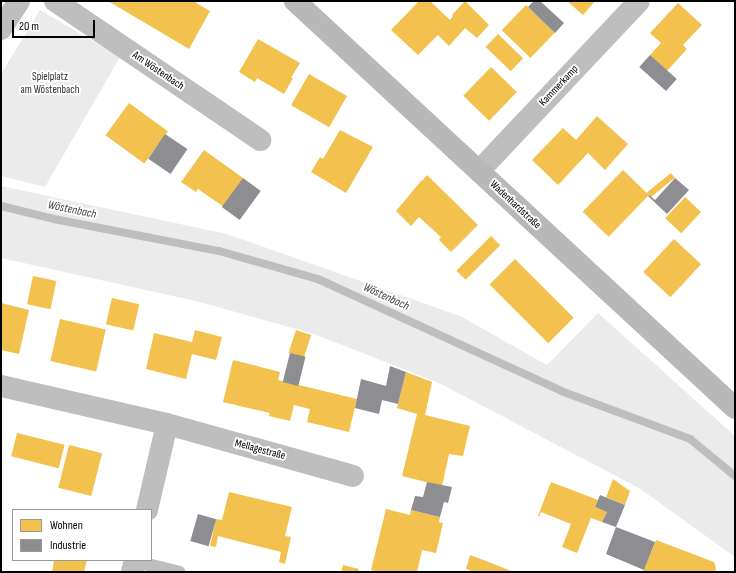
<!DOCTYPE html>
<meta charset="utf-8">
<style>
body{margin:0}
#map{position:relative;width:736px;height:573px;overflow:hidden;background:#fff;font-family:"Sofia Sans Condensed",sans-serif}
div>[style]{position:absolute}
.green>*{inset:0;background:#ebebeb}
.homes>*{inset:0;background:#f2c14e;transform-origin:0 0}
.industry>*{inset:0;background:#8d8d92;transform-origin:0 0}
.stream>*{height:8px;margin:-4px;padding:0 4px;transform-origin:4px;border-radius:4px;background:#bebebe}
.lane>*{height:13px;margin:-6.5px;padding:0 6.5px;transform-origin:6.5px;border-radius:6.5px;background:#bebebe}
.street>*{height:22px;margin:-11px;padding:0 11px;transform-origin:11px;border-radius:11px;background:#bebebe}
.secondary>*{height:22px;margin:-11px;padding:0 11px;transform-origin:11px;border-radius:11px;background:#b8b8b8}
span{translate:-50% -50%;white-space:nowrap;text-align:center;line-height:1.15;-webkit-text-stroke:4px #fff;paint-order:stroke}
.street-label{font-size:11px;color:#000}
.park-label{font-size:11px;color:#323232}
.water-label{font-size:12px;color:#434343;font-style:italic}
.frame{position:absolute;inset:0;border:2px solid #000;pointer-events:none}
.legend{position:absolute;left:12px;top:509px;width:140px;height:52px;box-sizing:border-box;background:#fff;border:1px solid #999;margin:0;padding:5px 7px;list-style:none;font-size:12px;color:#000}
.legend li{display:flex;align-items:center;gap:8px;height:20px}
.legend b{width:20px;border:1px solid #999}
.scale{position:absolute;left:12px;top:20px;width:83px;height:18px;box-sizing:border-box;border:2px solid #000;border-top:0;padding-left:5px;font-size:12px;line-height:14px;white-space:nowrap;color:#000;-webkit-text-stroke:3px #fff;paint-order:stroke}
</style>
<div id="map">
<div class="green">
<div style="clip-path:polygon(40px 10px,120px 57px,45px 187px,1px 176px,1px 74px)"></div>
<div style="clip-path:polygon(1px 186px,227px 234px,460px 316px,547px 365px,598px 313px,735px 436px,735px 557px,639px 488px,437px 382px,314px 334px,200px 302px,1px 258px)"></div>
</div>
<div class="homes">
<div style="clip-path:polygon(108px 1px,193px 1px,210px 11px,189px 49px)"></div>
<div style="clip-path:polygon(419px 1px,430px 1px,450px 20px,453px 16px,452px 15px,465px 1px,489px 25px,477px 38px,465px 28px,449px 46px,438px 35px,418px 55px,391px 30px)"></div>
<div style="clip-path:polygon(567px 1px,595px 1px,583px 15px)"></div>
<div style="clip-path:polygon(678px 3px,702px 25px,683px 45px,687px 49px,667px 71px,650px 55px,661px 43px,650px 33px)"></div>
<div style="left:526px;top:5px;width:40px;height:35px;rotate:44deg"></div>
<div style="left:498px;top:34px;width:35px;height:18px;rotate:44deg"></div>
<div style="clip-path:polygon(258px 39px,300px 63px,291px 78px,293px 78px,284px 94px,257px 78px,255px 82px,239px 72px)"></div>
<div style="left:491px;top:67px;width:36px;height:40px;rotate:44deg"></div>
<div style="left:309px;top:74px;width:44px;height:36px;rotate:30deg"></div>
<div style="left:129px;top:103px;width:48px;height:40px;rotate:36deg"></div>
<div style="clip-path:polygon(597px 116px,628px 144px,605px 170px,588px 153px,558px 185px,532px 160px,563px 128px,576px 140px)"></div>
<div style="clip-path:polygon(340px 130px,373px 147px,346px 193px,311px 172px,320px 157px,323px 159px)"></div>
<div style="clip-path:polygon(204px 150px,243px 178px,224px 207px,198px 189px,196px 192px,181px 182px)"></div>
<div style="left:623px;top:170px;width:36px;height:58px;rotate:44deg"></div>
<div style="left:671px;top:173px;width:6px;height:31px;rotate:51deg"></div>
<div style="clip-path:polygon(427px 175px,478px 225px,451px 252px,439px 240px,441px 237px,419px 217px,411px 226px,396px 211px,421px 181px,420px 180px,422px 181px)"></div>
<div style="left:685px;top:197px;width:22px;height:29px;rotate:43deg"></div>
<div style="left:491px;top:236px;width:13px;height:49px;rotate:45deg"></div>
<div style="left:674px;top:239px;width:37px;height:45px;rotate:43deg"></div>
<div style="left:515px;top:259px;width:83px;height:36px;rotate:45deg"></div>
<div style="left:33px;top:276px;width:24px;height:29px;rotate:12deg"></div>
<div style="left:112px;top:298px;width:28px;height:27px;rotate:13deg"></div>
<div style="clip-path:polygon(1px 303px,29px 310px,19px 354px,1px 350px)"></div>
<div style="left:60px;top:319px;width:47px;height:43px;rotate:13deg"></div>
<div style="clip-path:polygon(195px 330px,222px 337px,216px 360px,192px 354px,186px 379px,146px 369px,154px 333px,192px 342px)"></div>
<div style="left:296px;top:330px;width:16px;height:24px;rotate:18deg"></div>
<div style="clip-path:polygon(233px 360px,280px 372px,278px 380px,357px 399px,349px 432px,307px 422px,310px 409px,294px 405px,290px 421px,269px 416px,270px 413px,223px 402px)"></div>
<div style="clip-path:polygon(406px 372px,432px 382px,425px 415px,470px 426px,463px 456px,449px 454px,442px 486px,402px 476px,417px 414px,397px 408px)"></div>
<div style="left:17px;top:433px;width:49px;height:24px;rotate:14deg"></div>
<div style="left:69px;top:445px;width:34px;height:44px;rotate:14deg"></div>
<div style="clip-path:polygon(613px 479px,630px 491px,625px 505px,606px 497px)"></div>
<div style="clip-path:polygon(551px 482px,598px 500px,595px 507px,607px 512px,602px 522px,591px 518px,577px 553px,562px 547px,571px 524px,541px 512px,539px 517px,538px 516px)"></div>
<div style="clip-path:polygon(229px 492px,292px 507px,285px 536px,291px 537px,285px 564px,279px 562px,281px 552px,218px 536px,216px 547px,210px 546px,216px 519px,222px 520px)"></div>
<div style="clip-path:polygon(386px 509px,410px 515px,411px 510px,440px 517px,439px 522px,443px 523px,436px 553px,422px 550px,417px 572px,379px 572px,371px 570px)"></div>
<div style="clip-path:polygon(656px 540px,714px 562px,716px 568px,715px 572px,643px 572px)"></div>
<div style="clip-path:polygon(470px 555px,486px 561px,514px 572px,474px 572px,466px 569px)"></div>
<div style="clip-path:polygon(54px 560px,87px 560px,84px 572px,52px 572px)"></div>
<div style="clip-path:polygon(343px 565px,359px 569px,358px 572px,341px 572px)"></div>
</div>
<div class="industry">
<div style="clip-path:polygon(534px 1px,540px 1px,564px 23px,555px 33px,528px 7px)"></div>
<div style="left:650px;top:55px;width:36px;height:16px;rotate:42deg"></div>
<div style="left:165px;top:134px;width:27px;height:30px;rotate:34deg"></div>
<div style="left:243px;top:178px;width:22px;height:36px;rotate:36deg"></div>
<div style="clip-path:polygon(675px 178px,689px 190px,667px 214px,648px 196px,649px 195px,655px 200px)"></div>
<div style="left:290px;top:353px;width:16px;height:30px;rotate:14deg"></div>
<div style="clip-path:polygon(390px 366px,406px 372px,398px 404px,382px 400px,379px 414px,355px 408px,361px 379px,386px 386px)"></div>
<div style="clip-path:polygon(427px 482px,452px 487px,448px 503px,444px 502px,440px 517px,411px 510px,415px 496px,423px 497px)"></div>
<div style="clip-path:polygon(600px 495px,625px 505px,616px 527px,655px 542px,644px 570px,606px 554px,616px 527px,602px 522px,607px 512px,595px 507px)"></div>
<div style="left:198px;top:514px;width:19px;height:28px;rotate:16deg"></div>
</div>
<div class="stream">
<div style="left:1px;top:206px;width:55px;rotate:13.8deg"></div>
<div style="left:54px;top:219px;width:168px;rotate:11deg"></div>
<div style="left:219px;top:251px;width:103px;rotate:15.8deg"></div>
<div style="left:318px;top:279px;width:268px;rotate:24.7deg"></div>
<div style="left:561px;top:391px;width:138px;rotate:20.4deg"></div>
<div style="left:690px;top:439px;width:58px;rotate:39.4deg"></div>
</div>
<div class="lane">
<div style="left:135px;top:561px;width:45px;rotate:14deg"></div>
</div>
<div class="street">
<div style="left:55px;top:1px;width:248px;rotate:34.1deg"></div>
<div style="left:1px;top:29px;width:33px;rotate:-57deg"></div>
<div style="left:479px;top:171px;width:233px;rotate:-46.7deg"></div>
<div style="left:1px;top:386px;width:170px;rotate:12.9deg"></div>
<div style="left:167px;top:424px;width:193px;rotate:15.6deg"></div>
<div style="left:147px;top:510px;width:88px;rotate:-76.9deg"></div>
<div style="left:132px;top:572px;width:12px;rotate:-76deg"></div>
</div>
<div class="secondary">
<div style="left:295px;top:1px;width:599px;rotate:42.77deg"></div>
</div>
<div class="street-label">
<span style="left:158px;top:71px;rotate:34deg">Am Wöstenbach</span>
<span style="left:559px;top:86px;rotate:-47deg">Kammerkamp</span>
<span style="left:515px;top:205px;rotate:43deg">Wadenhardstraße</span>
<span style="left:260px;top:450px;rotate:15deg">Mellagestraße</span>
</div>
<div class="park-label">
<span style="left:50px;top:84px">Spielplatz<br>am Wöstenbach</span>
</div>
<div class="water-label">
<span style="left:72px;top:210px;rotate:12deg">Wöstenbach</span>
<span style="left:386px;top:297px;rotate:25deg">Wöstenbach</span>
</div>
<div class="frame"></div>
<ul class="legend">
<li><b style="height:11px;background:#f2c14e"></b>Wohnen</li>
<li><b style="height:11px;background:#8d8d92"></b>Industrie</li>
</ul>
<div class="scale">20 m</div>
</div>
